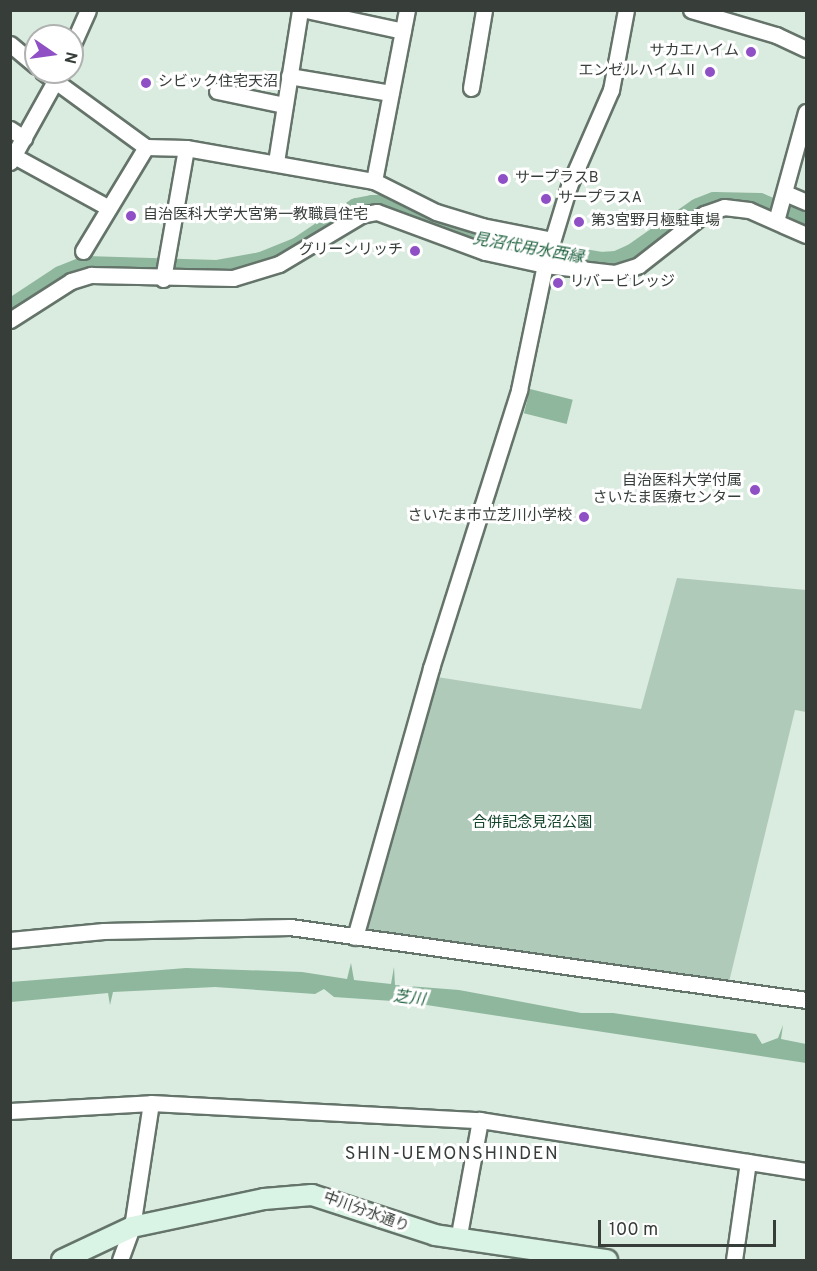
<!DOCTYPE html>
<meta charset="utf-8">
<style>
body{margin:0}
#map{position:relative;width:817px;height:1271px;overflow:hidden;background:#daebdf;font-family:Overpass,"Noto Sans JP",sans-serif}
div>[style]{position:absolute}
.green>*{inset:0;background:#b0cab9}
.water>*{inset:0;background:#8eb79d;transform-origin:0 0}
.river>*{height:21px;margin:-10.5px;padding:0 10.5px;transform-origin:10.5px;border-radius:10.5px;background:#8eb79d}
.roads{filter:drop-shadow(2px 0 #65746a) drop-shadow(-2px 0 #65746a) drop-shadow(0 2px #65746a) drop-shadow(0 -2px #65746a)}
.street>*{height:15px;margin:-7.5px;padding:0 7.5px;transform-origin:7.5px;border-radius:7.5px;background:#fff}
.secondary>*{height:20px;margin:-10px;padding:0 10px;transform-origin:10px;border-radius:10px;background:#d9f3e4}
.dots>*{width:16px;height:16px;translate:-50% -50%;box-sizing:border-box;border:3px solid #fff;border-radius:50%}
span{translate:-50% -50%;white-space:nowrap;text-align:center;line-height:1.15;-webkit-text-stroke:6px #fff;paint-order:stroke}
.poi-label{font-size:15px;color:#373e39}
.right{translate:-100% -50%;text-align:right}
.left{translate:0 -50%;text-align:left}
.park-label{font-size:15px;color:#13452b}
.street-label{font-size:15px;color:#373e39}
.water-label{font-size:16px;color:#216340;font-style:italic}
.quarter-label{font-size:18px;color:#373e39;letter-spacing:1.5px}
.frame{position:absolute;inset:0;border:12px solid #373e39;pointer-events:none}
.north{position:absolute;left:24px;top:24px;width:60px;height:60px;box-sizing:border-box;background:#fff;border:2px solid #afb2b0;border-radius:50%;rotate:103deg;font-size:16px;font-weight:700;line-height:24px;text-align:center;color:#373e39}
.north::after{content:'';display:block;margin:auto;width:21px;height:27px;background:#9050c5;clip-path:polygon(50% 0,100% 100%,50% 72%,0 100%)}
.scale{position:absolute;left:598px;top:1220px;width:178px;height:27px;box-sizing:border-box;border:3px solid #373e39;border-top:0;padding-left:8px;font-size:18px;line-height:21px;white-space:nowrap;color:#373e39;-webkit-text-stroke:4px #fff;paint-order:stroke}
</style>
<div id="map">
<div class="green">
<div style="clip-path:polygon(677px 578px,806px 590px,806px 712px,795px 710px,728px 986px,363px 932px,437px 677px,641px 709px)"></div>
</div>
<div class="water">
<div style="left:530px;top:389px;width:44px;height:25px;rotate:14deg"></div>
<div style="clip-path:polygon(351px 963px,354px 980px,391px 984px,394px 967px,395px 985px,459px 990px,581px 1013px,613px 1013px,756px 1034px,762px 1044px,778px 1038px,783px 1025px,781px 1039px,806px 1044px,806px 1063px,407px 1002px,334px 997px,324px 989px,315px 994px,215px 987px,113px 992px,110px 1005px,108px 993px,11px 1002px,11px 982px,186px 968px,302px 972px,347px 979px)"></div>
</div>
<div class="river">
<div style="left:10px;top:309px;width:60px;rotate:-33.4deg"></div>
<div style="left:60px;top:276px;width:27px;rotate:-22deg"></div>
<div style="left:85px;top:266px;width:131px;rotate:1.7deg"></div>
<div style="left:216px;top:270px;width:46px;rotate:-10.1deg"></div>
<div style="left:261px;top:262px;width:40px;rotate:-22deg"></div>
<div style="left:298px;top:247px;width:70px;rotate:-33.9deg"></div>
<div style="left:356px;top:208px;width:16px;rotate:-11deg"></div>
<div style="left:372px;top:205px;width:14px"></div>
<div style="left:386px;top:205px;width:94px;rotate:21.9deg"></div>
<div style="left:473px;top:240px;width:129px;rotate:9.8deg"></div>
<div style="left:600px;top:262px;width:16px;rotate:-4deg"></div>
<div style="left:616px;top:261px;width:17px;rotate:-24deg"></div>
<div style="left:632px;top:254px;width:80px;rotate:-34.9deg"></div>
<div style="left:698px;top:208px;width:17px;rotate:-21deg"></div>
<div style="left:714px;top:202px;width:45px;rotate:1.3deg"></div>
<div style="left:759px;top:203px;width:51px;rotate:23.1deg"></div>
</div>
<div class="roads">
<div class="street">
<div style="left:306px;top:10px;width:99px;rotate:12.2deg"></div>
<div style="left:691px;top:10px;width:89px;rotate:16.4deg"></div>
<div style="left:776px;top:35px;width:33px;rotate:25deg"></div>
<div style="left:10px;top:44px;width:34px;rotate:40deg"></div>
<div style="left:72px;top:46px;width:39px;rotate:-66deg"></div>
<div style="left:43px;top:72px;width:127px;rotate:36.1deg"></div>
<div style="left:146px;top:147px;width:40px;rotate:1.4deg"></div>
<div style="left:186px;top:148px;width:191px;rotate:10deg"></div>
<div style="left:374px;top:181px;width:69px;rotate:26.6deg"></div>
<div style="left:436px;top:212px;width:48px;rotate:16.9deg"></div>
<div style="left:482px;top:226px;width:71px;rotate:11.3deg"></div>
<div style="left:289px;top:76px;width:103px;rotate:9.5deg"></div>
<div style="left:471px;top:88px;width:79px;rotate:-80.5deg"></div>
<div style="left:217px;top:91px;width:68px;rotate:11.8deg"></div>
<div style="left:10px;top:129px;width:17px;rotate:33deg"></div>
<div style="left:14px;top:156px;width:108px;rotate:28.7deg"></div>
<div style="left:10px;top:162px;width:103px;rotate:-60.9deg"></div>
<div style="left:276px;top:162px;width:154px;rotate:-81deg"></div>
<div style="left:374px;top:181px;width:174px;rotate:-79.1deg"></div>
<div style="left:785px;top:193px;width:23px;rotate:23deg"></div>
<div style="left:776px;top:221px;width:113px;rotate:-74.6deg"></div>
<div style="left:83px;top:251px;width:122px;rotate:-58.8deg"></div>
<div style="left:163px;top:279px;width:133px;rotate:-80deg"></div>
<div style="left:10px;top:320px;width:72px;rotate:-32.6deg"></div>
<div style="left:71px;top:281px;width:21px;rotate:-17deg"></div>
<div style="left:91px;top:275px;width:142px;rotate:1.2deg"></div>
<div style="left:233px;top:278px;width:48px;rotate:-16.9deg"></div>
<div style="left:279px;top:264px;width:96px;rotate:-30.9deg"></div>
<div style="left:361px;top:215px;width:16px;rotate:-11deg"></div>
<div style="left:377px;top:212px;width:115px;rotate:20.3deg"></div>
<div style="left:485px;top:252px;width:61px;rotate:12.2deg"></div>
<div style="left:545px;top:265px;width:70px;rotate:6.5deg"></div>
<div style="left:615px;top:273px;width:25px;rotate:-18deg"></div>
<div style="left:639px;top:265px;width:83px;rotate:-38.1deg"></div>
<div style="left:704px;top:214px;width:21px;rotate:-19deg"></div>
<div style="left:724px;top:207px;width:25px;rotate:7deg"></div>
<div style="left:749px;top:210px;width:62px;rotate:23.7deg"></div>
<div style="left:355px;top:937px;width:280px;rotate:-74.2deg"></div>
<div style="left:431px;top:668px;width:292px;rotate:-72.4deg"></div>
<div style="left:519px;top:390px;width:128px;rotate:-78.3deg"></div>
<div style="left:545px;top:265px;width:83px;rotate:-73.1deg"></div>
<div style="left:569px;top:186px;width:105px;rotate:-66.4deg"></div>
<div style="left:611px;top:90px;width:81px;rotate:-79.4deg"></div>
<div style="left:10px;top:940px;width:94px;rotate:-5.5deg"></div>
<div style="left:104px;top:931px;width:186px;rotate:-1.2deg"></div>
<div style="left:290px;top:927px;width:521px;rotate:8.05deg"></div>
<div style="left:10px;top:1111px;width:141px;rotate:-3.2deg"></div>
<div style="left:151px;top:1103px;width:329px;rotate:3deg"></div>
<div style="left:480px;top:1120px;width:330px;rotate:8.9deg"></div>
<div style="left:458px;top:1240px;width:122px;rotate:-79.6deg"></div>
<div style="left:120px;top:1260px;width:35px;rotate:-70deg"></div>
<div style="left:132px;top:1227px;width:125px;rotate:-81.3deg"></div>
<div style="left:734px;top:1260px;width:99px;rotate:-81.9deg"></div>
</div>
<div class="secondary">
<div style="left:62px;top:1260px;width:77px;rotate:-25.2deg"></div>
<div style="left:132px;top:1227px;width:135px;rotate:-12deg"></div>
<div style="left:264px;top:1199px;width:48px;rotate:-4.8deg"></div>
<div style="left:312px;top:1195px;width:129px;rotate:18deg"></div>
<div style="left:435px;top:1235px;width:174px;rotate:8.3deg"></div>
</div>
</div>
<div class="dots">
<div style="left:751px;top:52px;background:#9050c5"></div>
<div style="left:710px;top:72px;background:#9050c5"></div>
<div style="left:146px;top:83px;background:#9050c5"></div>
<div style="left:503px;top:179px;background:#9050c5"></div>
<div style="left:546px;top:199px;background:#9050c5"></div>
<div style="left:131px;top:216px;background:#9050c5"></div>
<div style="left:579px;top:222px;background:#9050c5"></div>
<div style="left:415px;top:251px;background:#9050c5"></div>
<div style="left:558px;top:283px;background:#9050c5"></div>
<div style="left:755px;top:490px;background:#9050c5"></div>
<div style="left:584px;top:517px;background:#9050c5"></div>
</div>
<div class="poi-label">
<span class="right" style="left:739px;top:52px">サカエハイム</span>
<span class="right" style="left:698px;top:72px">エンゼルハイムⅡ</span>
<span class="left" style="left:158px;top:83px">シビック住宅天沼</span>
<span class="left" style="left:515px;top:179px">サープラスB</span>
<span class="left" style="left:558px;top:199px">サープラスA</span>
<span class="left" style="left:143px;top:216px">自治医科大学大宮第一教職員住宅</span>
<span class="left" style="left:591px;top:222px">第3宮野月極駐車場</span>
<span class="right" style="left:403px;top:251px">グリーンリッチ</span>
<span class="left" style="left:570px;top:283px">リバービレッジ</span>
<span class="right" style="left:742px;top:490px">自治医科大学付属<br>さいたま医療センター</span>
<span class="right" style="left:572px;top:517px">さいたま市立芝川小学校</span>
</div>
<div class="park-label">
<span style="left:532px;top:824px">合併記念見沼公園</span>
</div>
<div class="street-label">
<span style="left:366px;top:1213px;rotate:20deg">中川分水通り</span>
</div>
<div class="water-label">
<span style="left:528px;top:249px;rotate:10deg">見沼代用水西縁</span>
<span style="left:409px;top:999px;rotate:7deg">芝川</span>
</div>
<div class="quarter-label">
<span style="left:452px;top:1155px">SHIN-UEMONSHINDEN</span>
</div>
<div class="frame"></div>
<div class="north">N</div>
<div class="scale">100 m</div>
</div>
